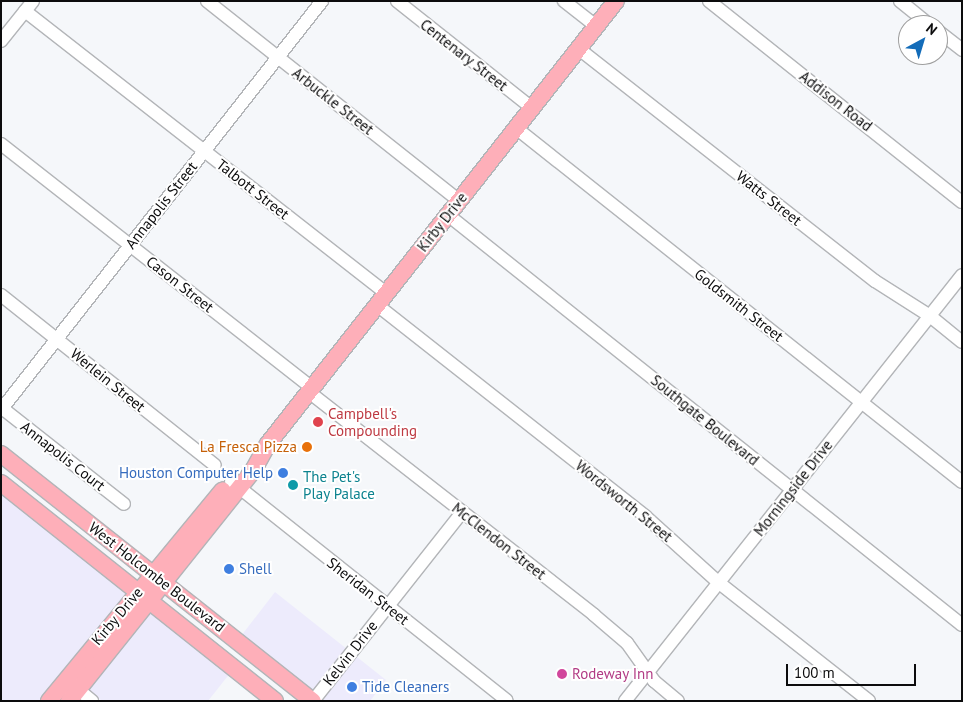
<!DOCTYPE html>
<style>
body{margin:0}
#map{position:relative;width:963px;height:702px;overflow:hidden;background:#f5f7fa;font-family:"PT Sans",sans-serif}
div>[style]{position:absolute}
.commercial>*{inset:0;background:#edebfc}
.roads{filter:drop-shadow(1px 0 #b3b5b8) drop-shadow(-1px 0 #b3b5b8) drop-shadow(0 1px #b3b5b8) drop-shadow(0 -1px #b3b5b8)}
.minor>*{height:12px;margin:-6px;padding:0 6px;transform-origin:6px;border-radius:6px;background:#fff}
.major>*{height:16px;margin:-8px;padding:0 8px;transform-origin:8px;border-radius:8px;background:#feafb9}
.dots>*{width:14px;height:14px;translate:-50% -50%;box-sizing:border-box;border:2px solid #fff;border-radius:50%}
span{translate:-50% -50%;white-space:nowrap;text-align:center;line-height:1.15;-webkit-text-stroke:4px #fff;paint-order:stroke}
.street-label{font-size:15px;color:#0c0c0d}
.health-label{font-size:15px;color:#be3a42}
.left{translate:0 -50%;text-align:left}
.food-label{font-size:15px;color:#c56008}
.right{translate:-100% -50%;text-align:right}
.shop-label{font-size:15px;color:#366cbe}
.culture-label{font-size:15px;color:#0d838f}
.hotel-label{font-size:15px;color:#b23c85}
.frame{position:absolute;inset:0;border:2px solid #0c0c0d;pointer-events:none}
.north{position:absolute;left:898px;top:15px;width:50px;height:50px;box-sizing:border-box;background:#fff;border:1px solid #9e9e9e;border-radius:50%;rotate:39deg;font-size:14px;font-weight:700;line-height:20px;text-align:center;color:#0c0c0d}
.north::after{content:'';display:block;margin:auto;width:18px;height:22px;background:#136cb9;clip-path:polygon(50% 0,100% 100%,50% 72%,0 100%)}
.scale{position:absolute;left:786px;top:664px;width:130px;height:22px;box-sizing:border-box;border:2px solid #0c0c0d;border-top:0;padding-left:6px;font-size:15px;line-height:18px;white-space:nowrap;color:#0c0c0d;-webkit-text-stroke:4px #fff;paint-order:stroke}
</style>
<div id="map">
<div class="commercial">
<div style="clip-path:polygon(1px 491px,231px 672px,208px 701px,102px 701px,64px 669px,39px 701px,1px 701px)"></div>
<div style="clip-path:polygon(275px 592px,386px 680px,370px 701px,320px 701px,241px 636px)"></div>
</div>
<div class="roads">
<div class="minor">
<div style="left:207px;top:1px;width:322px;rotate:38.4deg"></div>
<div style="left:397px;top:1px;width:172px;rotate:38.4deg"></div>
<div style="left:564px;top:1px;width:41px;rotate:38deg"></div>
<div style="left:709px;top:1px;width:323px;rotate:38.5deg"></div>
<div style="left:900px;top:1px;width:38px;rotate:39deg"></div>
<div style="left:25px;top:11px;width:458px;rotate:38deg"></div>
<div style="left:938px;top:31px;width:31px;rotate:38deg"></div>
<div style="left:1px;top:41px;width:51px;rotate:-51.3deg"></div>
<div style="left:579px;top:49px;width:376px;rotate:38.1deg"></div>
<div style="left:875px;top:281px;width:65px;rotate:32.5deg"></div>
<div style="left:930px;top:316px;width:41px;rotate:39.1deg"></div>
<div style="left:516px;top:128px;width:569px;rotate:38.44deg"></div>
<div style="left:1px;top:144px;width:395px;rotate:38.1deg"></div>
<div style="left:448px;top:215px;width:657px;rotate:38.58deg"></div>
<div style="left:1px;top:295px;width:273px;rotate:38.5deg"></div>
<div style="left:377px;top:305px;width:342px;rotate:38.2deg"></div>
<div style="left:646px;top:517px;width:97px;rotate:42.1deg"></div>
<div style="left:718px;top:582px;width:192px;rotate:38.2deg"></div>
<div style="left:309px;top:392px;width:362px;rotate:38deg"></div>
<div style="left:594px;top:615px;width:43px;rotate:40.3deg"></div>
<div style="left:627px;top:643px;width:47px;rotate:54.6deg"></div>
<div style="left:654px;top:681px;width:31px;rotate:40deg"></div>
<div style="left:2px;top:408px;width:155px;rotate:38.2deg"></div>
<div style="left:1px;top:410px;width:520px;rotate:-51.87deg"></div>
<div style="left:231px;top:481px;width:352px;rotate:38.5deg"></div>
<div style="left:73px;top:685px;width:25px;rotate:40deg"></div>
<div style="left:313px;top:701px;width:241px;rotate:-51.7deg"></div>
<div style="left:625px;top:701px;width:543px;rotate:-51.65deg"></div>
</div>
<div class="major">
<div style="left:1px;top:454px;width:398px;rotate:38.4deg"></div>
<div style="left:1px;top:483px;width:350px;rotate:38.5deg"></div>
<div style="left:49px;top:701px;width:273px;rotate:-50.5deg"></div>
<div style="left:69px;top:701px;width:297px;rotate:-51.4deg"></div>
<div style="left:254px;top:469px;width:29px;rotate:-61deg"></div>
<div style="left:268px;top:444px;width:563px;rotate:-51.85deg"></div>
</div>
</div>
<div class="dots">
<div style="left:318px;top:422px;background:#e0444e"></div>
<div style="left:307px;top:447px;background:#e8710a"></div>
<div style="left:283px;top:473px;background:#3f7fe0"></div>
<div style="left:293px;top:485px;background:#0f9aa8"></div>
<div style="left:229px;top:569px;background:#3f7fe0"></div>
<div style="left:562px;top:674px;background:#d1479c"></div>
<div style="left:352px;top:687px;background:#3f7fe0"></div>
</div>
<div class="street-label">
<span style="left:464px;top:55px;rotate:38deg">Centenary Street</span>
<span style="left:333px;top:101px;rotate:38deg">Arbuckle Street</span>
<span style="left:836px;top:101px;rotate:38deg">Addison Road</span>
<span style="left:253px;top:189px;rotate:38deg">Talbott Street</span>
<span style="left:769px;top:198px;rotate:38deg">Watts Street</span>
<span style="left:161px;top:205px;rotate:-52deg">Annapolis Street</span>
<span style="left:442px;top:222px;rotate:-52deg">Kirby Drive</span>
<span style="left:180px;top:284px;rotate:38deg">Cason Street</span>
<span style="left:739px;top:305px;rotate:38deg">Goldsmith Street</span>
<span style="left:108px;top:380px;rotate:39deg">Werlein Street</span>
<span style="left:705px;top:420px;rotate:39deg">Southgate Boulevard</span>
<span style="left:63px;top:456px;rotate:38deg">Annapolis Court</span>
<span style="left:793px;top:488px;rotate:-52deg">Morningside Drive</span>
<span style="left:624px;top:501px;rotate:39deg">Wordsworth Street</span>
<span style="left:499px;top:541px;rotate:38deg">McClendon Street</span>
<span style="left:157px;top:577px;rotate:38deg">West Holcombe Boulevard</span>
<span style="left:368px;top:591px;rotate:38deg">Sheridan Street</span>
<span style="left:117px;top:616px;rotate:-50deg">Kirby Drive</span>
<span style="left:350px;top:653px;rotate:-52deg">Kelvin Drive</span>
</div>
<div class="health-label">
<span class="left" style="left:328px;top:422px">Campbell's<br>Compounding</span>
</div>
<div class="food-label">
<span class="right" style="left:297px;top:447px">La Fresca Pizza</span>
</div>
<div class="shop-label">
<span class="right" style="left:273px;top:473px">Houston Computer Help</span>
<span class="left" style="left:239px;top:569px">Shell</span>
<span class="left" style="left:362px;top:687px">Tide Cleaners</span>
</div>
<div class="culture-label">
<span class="left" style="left:303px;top:485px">The Pet's<br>Play Palace</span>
</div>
<div class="hotel-label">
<span class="left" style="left:572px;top:674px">Rodeway Inn</span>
</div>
<div class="frame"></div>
<div class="north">N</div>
<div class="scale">100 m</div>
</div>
